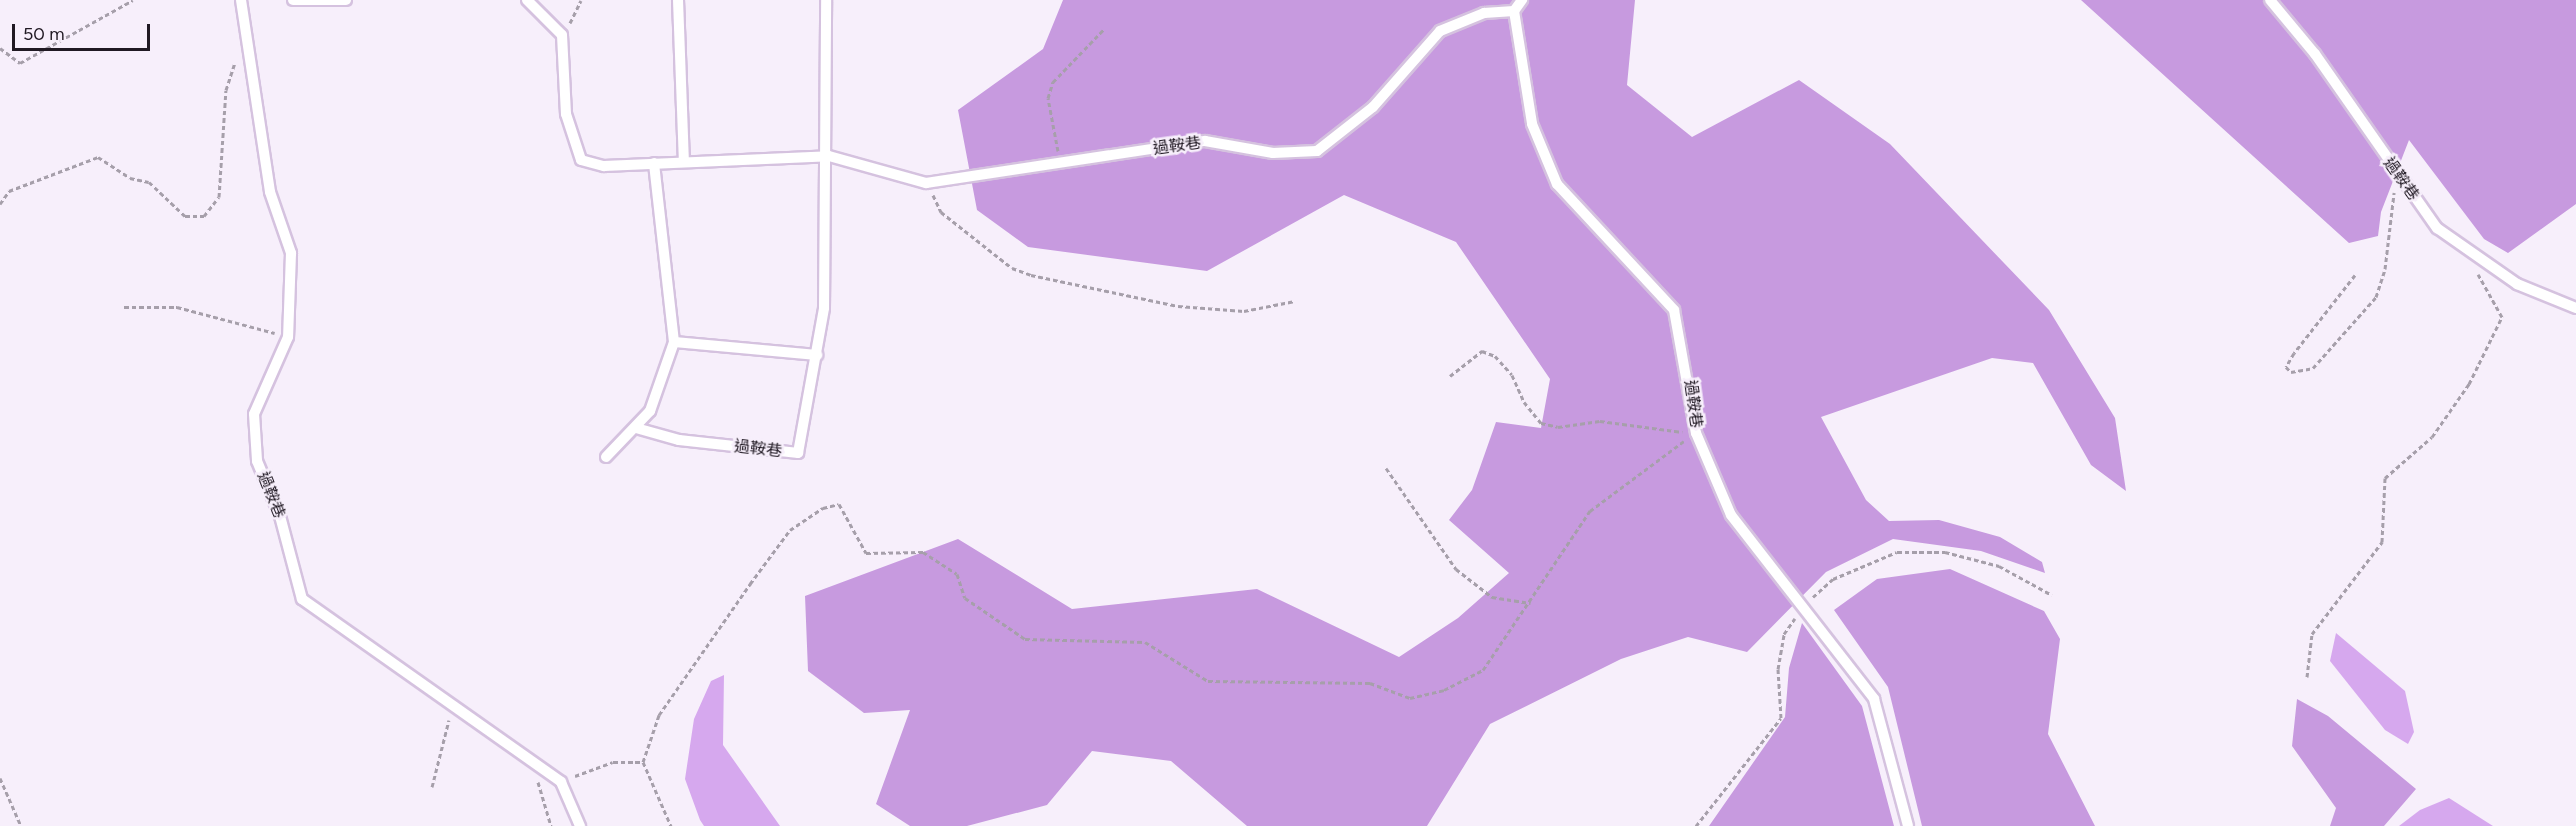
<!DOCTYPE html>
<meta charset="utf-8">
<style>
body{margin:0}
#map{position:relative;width:2576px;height:826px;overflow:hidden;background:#f7effb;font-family:Figtree,"Noto Sans TC",sans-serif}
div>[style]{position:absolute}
.forest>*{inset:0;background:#c79adf}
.water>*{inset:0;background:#d6a8ee}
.path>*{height:3px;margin-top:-1.5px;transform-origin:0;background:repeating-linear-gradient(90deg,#a69faa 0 4.5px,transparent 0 7.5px)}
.roads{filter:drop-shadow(2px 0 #d5c2df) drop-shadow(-2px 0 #d5c2df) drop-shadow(0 2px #d5c2df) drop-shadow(0 -2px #d5c2df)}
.service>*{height:10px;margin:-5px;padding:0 5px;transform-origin:5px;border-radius:5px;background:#fff}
span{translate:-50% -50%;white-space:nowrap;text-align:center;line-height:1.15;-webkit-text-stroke:5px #f7effb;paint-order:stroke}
.street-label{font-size:16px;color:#201923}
.scale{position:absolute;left:12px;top:24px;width:138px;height:27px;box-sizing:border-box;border:3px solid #201923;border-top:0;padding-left:8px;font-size:18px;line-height:21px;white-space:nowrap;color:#201923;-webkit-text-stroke:4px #f7effb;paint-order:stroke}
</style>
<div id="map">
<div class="forest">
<div style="clip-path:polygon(1063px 0,1635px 0,1627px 85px,1692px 137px,1799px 80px,1890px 144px,2049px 310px,2115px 418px,2126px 491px,2091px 465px,2033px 363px,1992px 358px,1821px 417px,1866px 500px,1889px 521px,1939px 520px,2000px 537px,2042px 562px,2045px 573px,1981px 551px,1893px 539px,1826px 572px,1747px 652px,1688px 637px,1621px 659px,1490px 724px,1427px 826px,1247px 826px,1171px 761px,1092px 751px,1047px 805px,967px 826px,910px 826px,876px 804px,910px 710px,864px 713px,808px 671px,805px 596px,958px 539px,1072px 609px,1257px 589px,1399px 657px,1458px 618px,1509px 573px,1449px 520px,1472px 490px,1496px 422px,1541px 428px,1550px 379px,1456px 242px,1344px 195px,1207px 271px,1028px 247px,977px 210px,958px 110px,1043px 49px)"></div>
<div style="clip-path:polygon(2081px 0,2576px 0,2576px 204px,2508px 253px,2484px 239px,2409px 140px,2381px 212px,2378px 236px,2349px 243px)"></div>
<div style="clip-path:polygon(1950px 569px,2044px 611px,2060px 639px,2048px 734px,2095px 826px,1922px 826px,1888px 687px,1834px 610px,1877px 579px)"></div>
<div style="clip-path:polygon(1802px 623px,1862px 706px,1894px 826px,1709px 826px,1785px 717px,1789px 668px)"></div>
<div style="clip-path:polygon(2297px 699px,2328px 716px,2416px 789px,2384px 826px,2330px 826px,2336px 808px,2292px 746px)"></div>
</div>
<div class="water">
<div style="clip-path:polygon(2336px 633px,2405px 691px,2414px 732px,2408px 744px,2385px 730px,2330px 661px)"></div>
<div style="clip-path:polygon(724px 675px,723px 745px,780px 826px,704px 826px,700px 820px,685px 779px,694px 719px,711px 681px)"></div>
<div style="clip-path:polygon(2449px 798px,2493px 826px,2399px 826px,2420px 810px)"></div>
</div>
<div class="path">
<div style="left:570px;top:23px;width:25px;rotate:-64deg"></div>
<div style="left:0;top:48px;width:25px;rotate:37deg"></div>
<div style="left:20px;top:63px;width:129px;rotate:-29.1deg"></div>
<div style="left:1058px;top:151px;width:54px;rotate:-100.7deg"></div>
<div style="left:1048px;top:98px;width:17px;rotate:-73deg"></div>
<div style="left:1053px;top:82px;width:74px;rotate:-46.1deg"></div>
<div style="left:933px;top:195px;width:19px;rotate:65deg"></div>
<div style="left:941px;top:212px;width:90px;rotate:38.3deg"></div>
<div style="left:1012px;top:268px;width:20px;rotate:20deg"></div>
<div style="left:1031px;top:275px;width:150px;rotate:11.9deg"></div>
<div style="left:1178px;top:306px;width:66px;rotate:4.3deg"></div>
<div style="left:1244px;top:311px;width:52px;rotate:-11.1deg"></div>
<div style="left:0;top:204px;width:16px;rotate:-55deg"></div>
<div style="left:9px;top:191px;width:95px;rotate:-20.9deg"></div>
<div style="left:98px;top:157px;width:38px;rotate:33deg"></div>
<div style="left:130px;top:178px;width:19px;rotate:12deg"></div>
<div style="left:149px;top:182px;width:50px;rotate:43.4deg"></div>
<div style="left:185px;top:216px;width:19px"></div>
<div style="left:204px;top:216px;width:24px;rotate:-52deg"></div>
<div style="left:219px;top:197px;width:107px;rotate:-86.3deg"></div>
<div style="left:226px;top:90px;width:29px;rotate:-72deg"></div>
<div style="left:2355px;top:275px;width:99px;rotate:128deg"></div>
<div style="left:2294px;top:353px;width:16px;rotate:120deg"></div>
<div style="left:2286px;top:367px;width:7px;rotate:45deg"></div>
<div style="left:2291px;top:372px;width:22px;rotate:-10deg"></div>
<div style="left:2313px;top:368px;width:95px;rotate:-48.4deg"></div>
<div style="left:2376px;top:297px;width:29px;rotate:-72deg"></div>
<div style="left:2385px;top:269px;width:77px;rotate:-83.2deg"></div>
<div style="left:124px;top:307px;width:53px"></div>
<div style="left:177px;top:307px;width:101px;rotate:14.9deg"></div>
<div style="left:1450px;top:376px;width:41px;rotate:-38deg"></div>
<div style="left:1482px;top:351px;width:14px;rotate:21deg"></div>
<div style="left:1495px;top:356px;width:25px;rotate:48deg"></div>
<div style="left:1512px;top:375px;width:30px;rotate:66deg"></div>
<div style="left:1524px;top:402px;width:27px;rotate:51deg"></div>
<div style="left:1541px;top:423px;width:17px;rotate:13deg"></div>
<div style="left:1558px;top:427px;width:42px;rotate:-8.1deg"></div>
<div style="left:1600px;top:421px;width:83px;rotate:7.6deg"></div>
<div style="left:1386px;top:468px;width:123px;rotate:55.3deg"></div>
<div style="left:1456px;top:569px;width:46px;rotate:37.9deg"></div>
<div style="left:1492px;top:597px;width:39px;rotate:9deg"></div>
<div style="left:1813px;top:597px;width:27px;rotate:-42deg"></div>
<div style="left:1833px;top:579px;width:69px;rotate:-22.9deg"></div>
<div style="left:1897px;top:552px;width:48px"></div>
<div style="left:1945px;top:552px;width:56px;rotate:14.5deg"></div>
<div style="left:1999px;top:566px;width:60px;rotate:28.7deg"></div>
<div style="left:2307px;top:677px;width:43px;rotate:-83.4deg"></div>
<div style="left:2312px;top:634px;width:116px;rotate:-52.7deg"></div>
<div style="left:2382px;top:542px;width:64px;rotate:-87.3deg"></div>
<div style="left:2385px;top:478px;width:62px;rotate:-41.1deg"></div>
<div style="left:2432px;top:437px;width:65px;rotate:-55.1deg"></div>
<div style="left:2469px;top:384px;width:75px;rotate:-63.8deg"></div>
<div style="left:2502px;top:317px;width:49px;rotate:-119.2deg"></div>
<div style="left:643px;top:762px;width:70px;rotate:66.4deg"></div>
<div style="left:575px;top:776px;width:40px;rotate:-20.2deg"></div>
<div style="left:613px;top:762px;width:30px"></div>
<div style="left:643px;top:762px;width:50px;rotate:-71.2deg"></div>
<div style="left:659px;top:715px;width:160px;rotate:-55.2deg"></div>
<div style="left:750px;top:584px;width:67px;rotate:-53.5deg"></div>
<div style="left:790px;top:530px;width:40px;rotate:-34deg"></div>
<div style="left:823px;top:508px;width:16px;rotate:-14deg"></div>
<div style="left:839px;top:504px;width:56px;rotate:61.1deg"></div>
<div style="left:866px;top:553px;width:57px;rotate:-1deg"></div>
<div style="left:923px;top:552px;width:40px;rotate:32.9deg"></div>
<div style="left:957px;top:574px;width:25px;rotate:72deg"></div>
<div style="left:965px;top:598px;width:73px;rotate:34.3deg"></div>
<div style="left:1025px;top:639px;width:120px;rotate:1.4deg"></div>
<div style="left:1145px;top:642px;width:74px;rotate:31.8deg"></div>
<div style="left:1208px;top:681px;width:162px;rotate:0.7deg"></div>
<div style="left:1370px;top:683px;width:43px;rotate:20.6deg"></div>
<div style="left:1410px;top:698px;width:35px;rotate:-13deg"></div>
<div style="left:1444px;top:690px;width:44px;rotate:-27.1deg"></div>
<div style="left:1483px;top:670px;width:192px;rotate:-56.1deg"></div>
<div style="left:1590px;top:511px;width:117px;rotate:-36.7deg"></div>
<div style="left:0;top:778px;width:52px;rotate:66.4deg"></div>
<div style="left:538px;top:782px;width:46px;rotate:73.5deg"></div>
<div style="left:432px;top:787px;width:69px;rotate:-75.8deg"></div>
<div style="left:1696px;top:826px;width:137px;rotate:-51.8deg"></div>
<div style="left:1781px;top:718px;width:49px;rotate:-93.5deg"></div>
<div style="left:1778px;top:669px;width:36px;rotate:-80deg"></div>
<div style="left:1784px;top:634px;width:19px;rotate:-55deg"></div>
</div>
<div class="roads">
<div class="service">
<div style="left:241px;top:0;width:194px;rotate:81.4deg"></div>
<div style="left:270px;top:192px;width:65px;rotate:71deg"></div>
<div style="left:291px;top:253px;width:84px;rotate:92deg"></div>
<div style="left:288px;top:337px;width:84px;rotate:113.8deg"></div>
<div style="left:254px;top:414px;width:47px;rotate:86.3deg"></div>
<div style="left:257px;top:461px;width:60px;rotate:67.3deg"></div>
<div style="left:280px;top:516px;width:86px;rotate:75.2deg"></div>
<div style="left:302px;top:599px;width:317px;rotate:35.2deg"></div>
<div style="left:561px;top:782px;width:48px;rotate:66.6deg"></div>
<div style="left:293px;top:0;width:53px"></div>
<div style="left:527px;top:0;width:49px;rotate:45deg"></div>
<div style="left:562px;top:35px;width:79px;rotate:87.1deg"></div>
<div style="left:566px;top:114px;width:48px;rotate:71.9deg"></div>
<div style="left:581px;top:160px;width:24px;rotate:15deg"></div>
<div style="left:604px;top:166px;width:225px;rotate:-2.5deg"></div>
<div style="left:829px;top:156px;width:101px;rotate:15.6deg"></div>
<div style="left:926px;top:183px;width:282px;rotate:-8.6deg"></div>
<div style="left:1205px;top:141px;width:69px;rotate:10deg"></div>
<div style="left:1273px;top:153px;width:44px;rotate:-2.6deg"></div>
<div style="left:1317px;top:151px;width:71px;rotate:-38.2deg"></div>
<div style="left:1373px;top:107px;width:101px;rotate:-48.6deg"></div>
<div style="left:1440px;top:31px;width:48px;rotate:-22.2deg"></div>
<div style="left:1484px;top:13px;width:30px;rotate:-4deg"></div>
<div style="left:1514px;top:11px;width:14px;rotate:-54deg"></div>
<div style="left:678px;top:0;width:162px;rotate:87.9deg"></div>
<div style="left:2270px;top:0;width:70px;rotate:50.2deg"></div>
<div style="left:2315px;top:54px;width:213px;rotate:55deg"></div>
<div style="left:2437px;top:228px;width:98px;rotate:35deg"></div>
<div style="left:2517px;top:284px;width:64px;rotate:22.1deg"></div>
<div style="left:1514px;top:11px;width:114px;rotate:80.9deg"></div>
<div style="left:1532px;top:124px;width:65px;rotate:67.4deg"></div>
<div style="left:1557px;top:184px;width:172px;rotate:47.1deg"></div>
<div style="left:1674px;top:310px;width:125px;rotate:79.9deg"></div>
<div style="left:1696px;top:433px;width:89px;rotate:66.9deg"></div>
<div style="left:1731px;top:515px;width:233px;rotate:52.1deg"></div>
<div style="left:1874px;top:699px;width:131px;rotate:75deg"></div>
<div style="left:674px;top:342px;width:144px;rotate:5.2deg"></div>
<div style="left:636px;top:428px;width:45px;rotate:15.6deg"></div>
<div style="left:679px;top:440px;width:120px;rotate:6.2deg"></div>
<div style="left:798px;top:453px;width:147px;rotate:-79.8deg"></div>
<div style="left:824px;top:308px;width:308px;rotate:-89.6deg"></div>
<div style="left:606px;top:457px;width:64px;rotate:-46.3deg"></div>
<div style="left:650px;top:411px;width:73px;rotate:-70.8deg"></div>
<div style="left:674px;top:342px;width:180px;rotate:-96.4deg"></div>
</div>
</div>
<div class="street-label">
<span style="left:1177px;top:146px;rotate:-8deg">過鞍巷</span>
<span style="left:2401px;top:179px;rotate:54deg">過鞍巷</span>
<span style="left:1693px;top:404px;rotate:82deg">過鞍巷</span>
<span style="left:758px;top:449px;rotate:6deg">過鞍巷</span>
<span style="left:271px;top:495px;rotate:68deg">過鞍巷</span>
</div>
<div class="scale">50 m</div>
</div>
